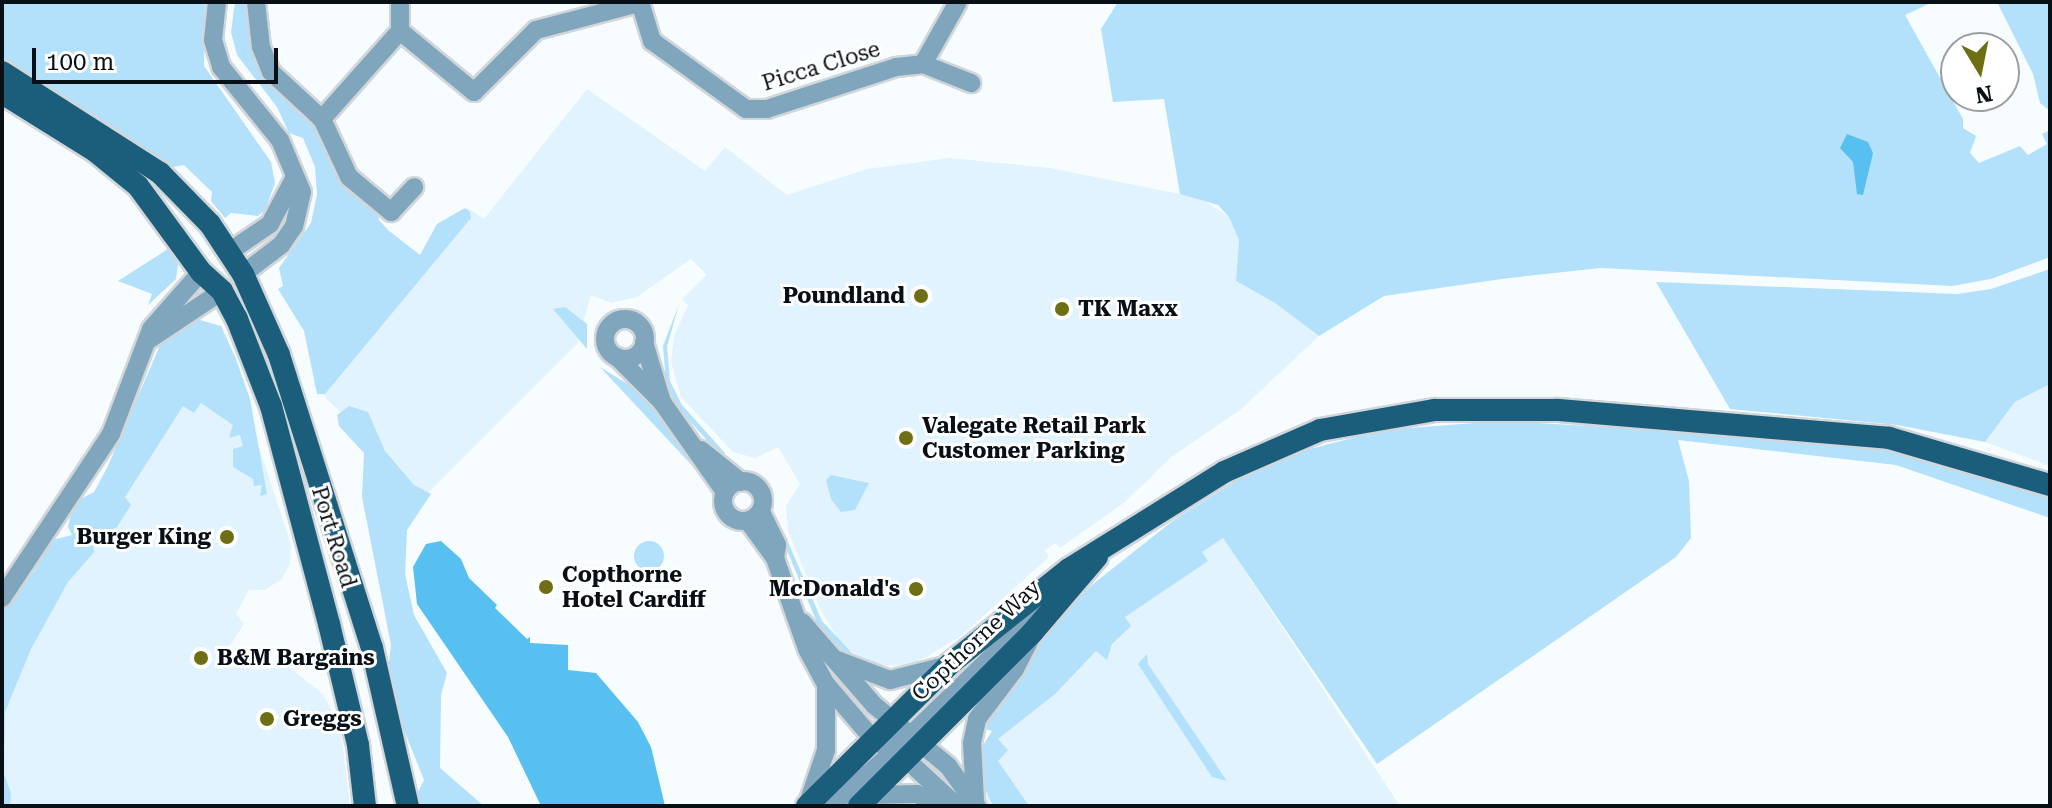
<!DOCTYPE html>
<style>
body{margin:0}
#map{position:relative;width:2052px;height:808px;overflow:hidden;background:#f7fcff;font-family:"Roboto Serif",serif}
div>[style]{position:absolute}
.built>*{inset:0;background:#e0f3fe}
.green>*{inset:0;background:#b3e1fc}
.round{border-radius:50%}
.water>*{inset:0;background:#58bff1}
.roads{filter:drop-shadow(2px 0 #d1d6da) drop-shadow(-2px 0 #d1d6da) drop-shadow(0 2px #d1d6da) drop-shadow(0 -2px #d1d6da)}
.minor>*{height:18px;margin:-9px;padding:0 9px;transform-origin:9px;border-radius:9px;background:#7fa6bc}
.minor>.ring{margin:-9px;padding:0;box-sizing:content-box;background:none;border:18px solid #7fa6bc;border-radius:50%}
.primary>*{height:22px;margin:-11px;padding:0 11px;transform-origin:11px;border-radius:11px;background:#1b5e7c}
.dots>*{width:22px;height:22px;translate:-50% -50%;box-sizing:border-box;border:4px solid #fff;border-radius:50%}
span{translate:-50% -50%;white-space:nowrap;text-align:center;line-height:1.15;-webkit-text-stroke:6px #fff;paint-order:stroke}
.street-label{font-size:22px;color:#081015}
.poi-label{font-size:22px;color:#081015;font-weight:700}
.right{translate:-100% -50%;text-align:right}
.left{translate:0 -50%;text-align:left}
.frame{position:absolute;inset:0;border:4px solid #081015;pointer-events:none}
.north{position:absolute;left:1940px;top:32px;width:80px;height:80px;box-sizing:border-box;background:#fff;border:2px solid #9c9fa1;border-radius:50%;rotate:170deg;font-size:22px;font-weight:700;line-height:32px;text-align:center;color:#081015}
.north::after{content:'';display:block;margin:auto;width:28px;height:36px;background:#6e6f12;clip-path:polygon(50% 0,100% 100%,50% 72%,0 100%)}
.scale{position:absolute;left:32px;top:48px;width:246px;height:36px;box-sizing:border-box;border:4px solid #081015;border-top:0;padding-left:10px;font-size:24px;line-height:28px;white-space:nowrap;color:#081015;-webkit-text-stroke:6px #fff;paint-order:stroke}
</style>
<div id="map">
<div class="built">
<div style="clip-path:polygon(587px 89px,705px 171px,725px 147px,787px 195px,867px 169px,950px 158px,1050px 168px,1200px 198px,1229px 217px,1239px 240px,1236px 281px,1275px 303px,1319px 336px,1240px 410px,1170px 458px,1125px 502px,1060px 548px,1056px 543px,1045px 550px,1049px 557px,961px 636px,911px 666px,876px 665px,860px 659px,839px 640px,821px 611px,788px 531px,786px 506px,800px 484px,778px 447px,755px 458px,733px 452px,681px 397px,671px 362px,674px 336px,688px 305px,682px 299px,707px 275px,691px 259px,637px 297px,611px 303px,591px 295px,577px 344px,424px 497px,313px 385px,468px 208px,484px 219px)"></div>
<div style="clip-path:polygon(188px 380px,256px 438px,291px 545px,290px 564px,281px 580px,264px 590px,249px 590px,236px 614px,244px 624px,228px 649px,254px 670px,288px 666px,324px 695px,341px 732px,350px 806px,2px 806px,2px 697px,13px 655px)"></div>
<div style="clip-path:polygon(2050px 384px,2050px 466px,1985px 442px,2015px 402px)"></div>
<div style="clip-path:polygon(1208px 515px,1400px 806px,947px 806px,984px 781px,999px 721px)"></div>
</div>
<div class="green">
<div style="clip-path:polygon(2px 2px,205px 2px,204px 66px,271px 162px,275px 183px,265px 210px,258px 216px,231px 213px,225px 218px,211px 201px,212px 192px,184px 165px,174px 167px,158px 158px,2px 59px)"></div>
<div style="clip-path:polygon(235px 2px,250px 2px,253px 43px,310px 113px,334px 172px,378px 208px,379px 220px,388px 230px,420px 255px,437px 224px,465px 208px,470px 212px,471px 218px,325px 394px,317px 394px,304px 331px,278px 289px,283px 286px,279px 268px,311px 223px,317px 194px,315px 167px,303px 138px,289px 133px,277px 107px,237px 55px,231px 32px)"></div>
<div style="clip-path:polygon(1118px 2px,1933px 2px,1905px 15px,1963px 119px,1963px 128px,1976px 136px,1970px 153px,1979px 163px,2020px 146px,2028px 155px,2047px 144px,2042px 134px,2050px 130px,2050px 257px,1991px 279px,1952px 286px,1601px 268px,1509px 278px,1384px 296px,1319px 336px,1275px 303px,1236px 281px,1239px 240px,1229px 217px,1218px 205px,1180px 194px,1164px 99px,1113px 102px,1101px 29px)"></div>
<div style="clip-path:polygon(1997px 2px,2050px 2px,2050px 111px,2040px 103px,2033px 74px)"></div>
<div style="clip-path:polygon(168px 249px,178px 264px,176px 279px,148px 305px,152px 294px,118px 281px)"></div>
<div style="clip-path:polygon(2050px 269px,2050px 384px,2015px 402px,1985px 442px,1897px 425px,1730px 409px,1656px 282px,1957px 294px,1991px 289px)"></div>
<div style="clip-path:polygon(679px 304px,667px 347px,670px 381px,682px 405px,725px 453px,722px 457px,678px 408px,666px 382px,663px 346px)"></div>
<div style="clip-path:polygon(565px 307px,587px 324px,587px 349px,553px 309px)"></div>
<div style="clip-path:polygon(193px 318px,221px 326px,236px 359px,250px 399px,267px 494px,260px 496px,262px 485px,254px 486px,253px 479px,233px 467px,233px 449px,243px 446px,240px 435px,229px 438px,233px 425px,201px 403px,194px 413px,183px 406px,125px 497px,131px 505px,115px 530px,108px 540px,93px 543px,94px 552px,68px 582px,31px 649px,5px 712px,4px 774px,11px 793px,10px 806px,2px 806px,4px 604px,10px 591px,34px 572px,52px 540px,72px 535px,68px 527px,73px 503px,94px 492px,107px 468px,161px 343px)"></div>
<div style="clip-path:polygon(600px 367px,639px 391px,705px 472px,700px 474px)"></div>
<div style="clip-path:polygon(349px 406px,368px 412px,385px 451px,414px 485px,431px 494px,407px 530px,405px 574px,414px 615px,447px 673px,441px 695px,440px 768px,484px 806px,420px 806px,418px 792px,424px 780px,400px 720px,388px 670px,391px 645px,362px 497px,364px 453px,339px 426px,337px 415px)"></div>
<div style="clip-path:polygon(1500px 421px,1819px 439px,1885px 448px,2050px 496px,2050px 518px,1896px 465px,1678px 440px,1689px 481px,1691px 538px,1676px 557px,1377px 764px,1223px 538px,1202px 552px,1208px 561px,1125px 617px,1131px 626px,1112px 644px,1107px 660px,1096px 651px,1055px 694px,998px 739px,1008px 750px,998px 761px,1029px 806px,993px 806px,982px 782px,980px 750px,992px 731px,979px 727px,1044px 633px,1093px 584px,1174px 520px,1247px 474px,1310px 449px,1383px 430px)"></div>
<div style="clip-path:polygon(831px 475px,869px 483px,855px 510px,841px 512px,831px 499px,826px 480px)"></div>
<div style="clip-path:polygon(785px 535px,822px 621px,854px 655px,851px 659px,818px 625px,781px 536px)"></div>
<div class="round" style="left:634px;top:541px;width:30px;height:30px"></div>
<div style="clip-path:polygon(1147px 654px,1148px 664px,1227px 781px,1212px 777px,1138px 664px)"></div>
</div>
<div class="water">
<div style="clip-path:polygon(1847px 134px,1868px 142px,1873px 153px,1863px 195px,1857px 194px,1853px 162px,1840px 148px)"></div>
<div style="clip-path:polygon(441px 541px,461px 559px,469px 578px,497px 605px,495px 608px,527px 639px,530px 637px,530px 643px,568px 645px,568px 670px,596px 673px,638px 722px,651px 747px,665px 806px,541px 806px,508px 737px,417px 604px,413px 567px,426px 544px)"></div>
</div>
<div class="roads">
<div class="minor">
<div style="left:217px;top:2px;width:38px;rotate:96deg"></div>
<div style="left:213px;top:40px;width:28px;rotate:73deg"></div>
<div style="left:221px;top:67px;width:94px;rotate:51.1deg"></div>
<div style="left:280px;top:140px;width:56px;rotate:67.1deg"></div>
<div style="left:302px;top:192px;width:35px;rotate:103deg"></div>
<div style="left:294px;top:226px;width:23px;rotate:124deg"></div>
<div style="left:281px;top:245px;width:48px;rotate:142.7deg"></div>
<div style="left:256px;top:2px;width:45px;rotate:83.7deg"></div>
<div style="left:261px;top:47px;width:27px;rotate:68deg"></div>
<div style="left:271px;top:72px;width:69px;rotate:42.7deg"></div>
<div style="left:400px;top:2px;width:29px;rotate:90deg"></div>
<div style="left:400px;top:31px;width:96px;rotate:39.5deg"></div>
<div style="left:474px;top:92px;width:88px;rotate:-45deg"></div>
<div style="left:536px;top:30px;width:106px;rotate:-14.7deg"></div>
<div style="left:640px;top:2px;width:41px;rotate:72.9deg"></div>
<div style="left:652px;top:41px;width:116px;rotate:35.9deg"></div>
<div style="left:746px;top:109px;width:21px"></div>
<div style="left:767px;top:109px;width:136px;rotate:-18deg"></div>
<div style="left:896px;top:67px;width:27px;rotate:-6deg"></div>
<div style="left:923px;top:64px;width:52px;rotate:21.6deg"></div>
<div style="left:400px;top:31px;width:118px;rotate:131.6deg"></div>
<div style="left:322px;top:119px;width:64px;rotate:65deg"></div>
<div style="left:349px;top:177px;width:55px;rotate:39.8deg"></div>
<div style="left:391px;top:212px;width:34px;rotate:-47deg"></div>
<div style="left:923px;top:64px;width:71px;rotate:-60.6deg"></div>
<div style="left:229px;top:252px;width:50px;rotate:-34.3deg"></div>
<div style="left:270px;top:224px;width:53px;rotate:-62deg"></div>
<div class="ring" style="left:605px;top:319px;width:22px;height:22px"></div>
<div style="left:150px;top:339px;width:87px;rotate:-33.7deg"></div>
<div style="left:644px;top:342px;width:63px;rotate:73.3deg"></div>
<div style="left:617px;top:357px;width:64px;rotate:45deg"></div>
<div style="left:662px;top:402px;width:110px;rotate:55deg"></div>
<div style="left:701px;top:450px;width:51px;rotate:38.7deg"></div>
<div class="ring" style="left:723px;top:481px;width:22px;height:22px"></div>
<div style="left:761px;top:512px;width:37px;rotate:64deg"></div>
<div style="left:777px;top:545px;width:13px;rotate:99deg"></div>
<div style="left:775px;top:558px;width:96px;rotate:70.6deg"></div>
<div style="left:807px;top:649px;width:40px;rotate:62deg"></div>
<div style="left:826px;top:684px;width:72px;rotate:49.5deg"></div>
<div style="left:873px;top:739px;width:40px;rotate:32deg"></div>
<div style="left:907px;top:760px;width:68px;rotate:42.6deg"></div>
<div style="left:748px;top:521px;width:46px;rotate:53.9deg"></div>
<div style="left:2px;top:598px;width:197px;rotate:-56.4deg"></div>
<div style="left:111px;top:434px;width:112px;rotate:-69.1deg"></div>
<div style="left:151px;top:329px;width:76px;rotate:-48.7deg"></div>
<div style="left:802px;top:622px;width:110px;rotate:49.1deg"></div>
<div style="left:874px;top:705px;width:96px;rotate:39.5deg"></div>
<div style="left:948px;top:766px;width:49px;rotate:54.1deg"></div>
<div style="left:837px;top:660px;width:57px;rotate:20.7deg"></div>
<div style="left:890px;top:680px;width:61px;rotate:-14.3deg"></div>
<div style="left:876px;top:739px;width:19px;rotate:3deg"></div>
<div style="left:895px;top:740px;width:22px;rotate:-24deg"></div>
<div style="left:915px;top:731px;width:181px;rotate:-44.1deg"></div>
<div style="left:871px;top:795px;width:46px;rotate:-1.2deg"></div>
<div style="left:917px;top:794px;width:28px;rotate:26deg"></div>
<div style="left:975px;top:800px;width:57px;rotate:-93deg"></div>
<div style="left:972px;top:743px;width:25px;rotate:-78deg"></div>
<div style="left:977px;top:719px;width:63px;rotate:-52.8deg"></div>
<div style="left:1015px;top:669px;width:34px;rotate:-63deg"></div>
<div style="left:808px;top:803px;width:56px;rotate:-71.2deg"></div>
<div style="left:826px;top:750px;width:66px;rotate:-90deg"></div>
<div style="left:831px;top:806px;width:91px;rotate:-41deg"></div>
</div>
<div class="primary">
<div style="left:2px;top:72px;width:188px;rotate:32.6deg"></div>
<div style="left:160px;top:173px;width:71px;rotate:45.6deg"></div>
<div style="left:210px;top:224px;width:60px;rotate:56.6deg"></div>
<div style="left:243px;top:274px;width:89px;rotate:66deg"></div>
<div style="left:279px;top:355px;width:307px;rotate:72.4deg"></div>
<div style="left:372px;top:648px;width:162px;rotate:77.2deg"></div>
<div style="left:2px;top:93px;width:110px;rotate:31.9deg"></div>
<div style="left:95px;top:151px;width:55px;rotate:39.1deg"></div>
<div style="left:138px;top:186px;width:107px;rotate:53.8deg"></div>
<div style="left:201px;top:272px;width:28px;rotate:42deg"></div>
<div style="left:222px;top:291px;width:32px;rotate:62deg"></div>
<div style="left:237px;top:319px;width:93px;rotate:68.7deg"></div>
<div style="left:271px;top:406px;width:226px;rotate:75.1deg"></div>
<div style="left:329px;top:624px;width:124px;rotate:76.5deg"></div>
<div style="left:358px;top:745px;width:61px;rotate:83.5deg"></div>
<div style="left:807px;top:806px;width:202px;rotate:-44.8deg"></div>
<div style="left:950px;top:664px;width:152px;rotate:-38.6deg"></div>
<div style="left:1069px;top:569px;width:183px;rotate:-32deg"></div>
<div style="left:1224px;top:472px;width:105px;rotate:-23.6deg"></div>
<div style="left:1320px;top:430px;width:117px;rotate:-9.9deg"></div>
<div style="left:1435px;top:410px;width:123px"></div>
<div style="left:1558px;top:410px;width:332px;rotate:4.8deg"></div>
<div style="left:1889px;top:438px;width:168px;rotate:16.3deg"></div>
<div style="left:859px;top:806px;width:245px;rotate:-45deg"></div>
<div style="left:1032px;top:633px;width:100px;rotate:-49.5deg"></div>
</div>
</div>
<div class="dots">
<div style="left:921px;top:296px;background:#6e6f12"></div>
<div style="left:1062px;top:309px;background:#6e6f12"></div>
<div style="left:906px;top:438px;background:#6e6f12"></div>
<div style="left:227px;top:537px;background:#6e6f12"></div>
<div style="left:546px;top:587px;background:#6e6f12"></div>
<div style="left:916px;top:589px;background:#6e6f12"></div>
<div style="left:201px;top:658px;background:#6e6f12"></div>
<div style="left:267px;top:719px;background:#6e6f12"></div>
</div>
<div class="street-label">
<span style="left:821px;top:66px;rotate:-17deg">Picca Close</span>
<span style="left:334px;top:537px;rotate:73deg">Port Road</span>
<span style="left:976px;top:640px;rotate:-43deg">Copthorne Way</span>
</div>
<div class="poi-label">
<span class="right" style="left:905px;top:296px">Poundland</span>
<span class="left" style="left:1078px;top:309px">TK Maxx</span>
<span class="left" style="left:922px;top:438px">Valegate Retail Park<br>Customer Parking</span>
<span class="right" style="left:211px;top:537px">Burger King</span>
<span class="left" style="left:562px;top:587px">Copthorne<br>Hotel Cardiff</span>
<span class="right" style="left:900px;top:589px">McDonald's</span>
<span class="left" style="left:217px;top:658px">B&amp;M Bargains</span>
<span class="left" style="left:283px;top:719px">Greggs</span>
</div>
<div class="frame"></div>
<div class="north">N</div>
<div class="scale">100 m</div>
</div>
